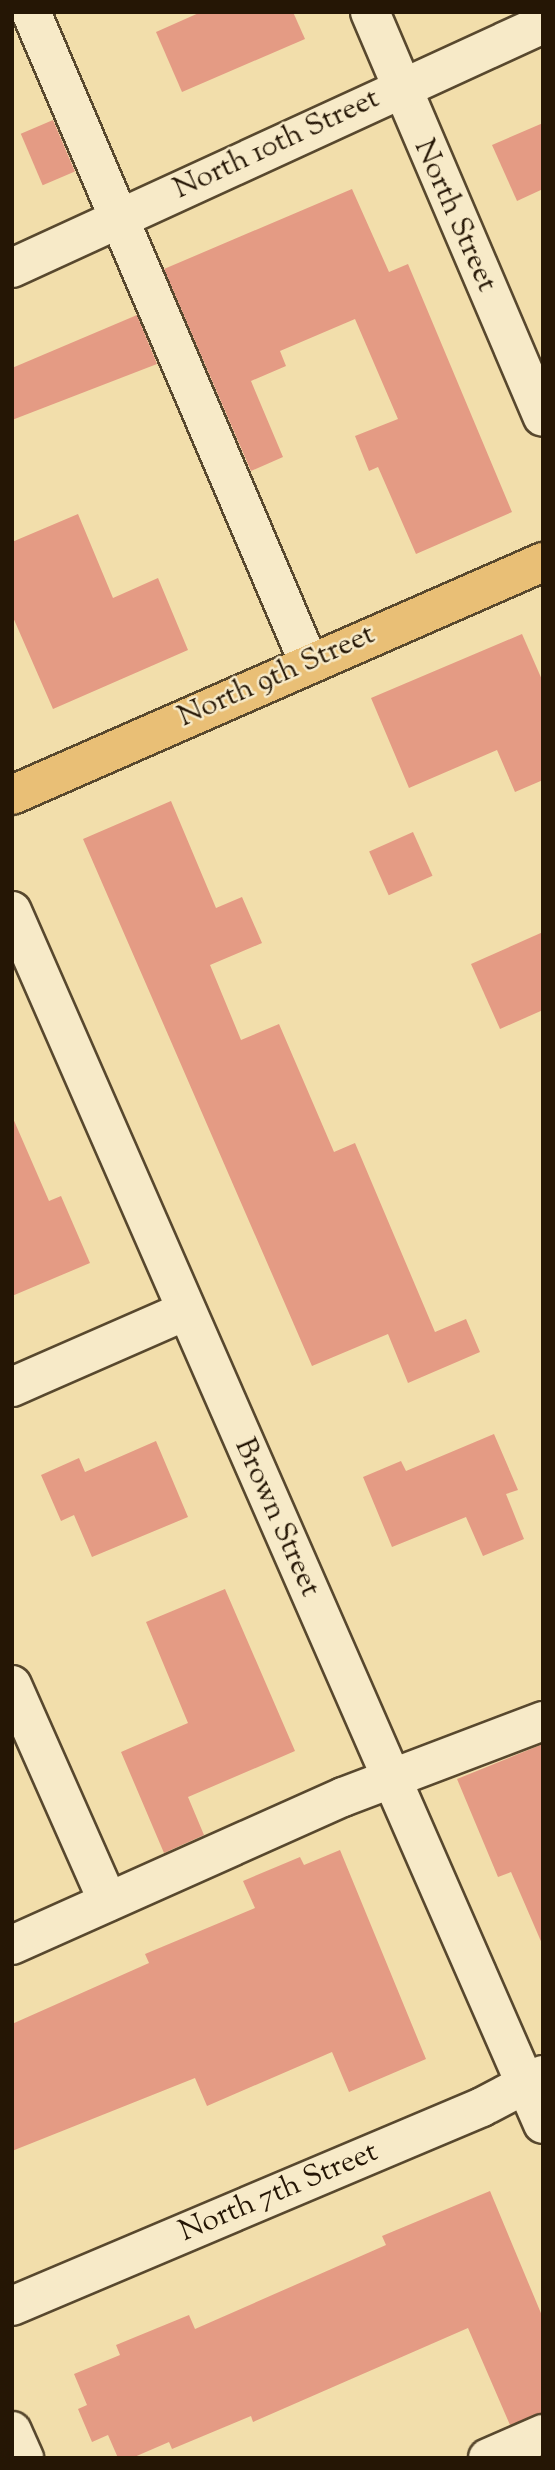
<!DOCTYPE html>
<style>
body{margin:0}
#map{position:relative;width:555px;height:2470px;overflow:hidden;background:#f2deab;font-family:"Sorts Mill Goudy",serif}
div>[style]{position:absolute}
.building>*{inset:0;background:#e49b84;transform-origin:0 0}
.roads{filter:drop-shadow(2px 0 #58482e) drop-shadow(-2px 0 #58482e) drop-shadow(0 2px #58482e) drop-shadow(0 -2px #58482e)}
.minor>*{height:38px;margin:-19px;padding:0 19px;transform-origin:19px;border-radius:19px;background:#f7eac8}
.major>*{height:38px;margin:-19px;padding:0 19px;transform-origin:19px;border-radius:19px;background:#e9bf76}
span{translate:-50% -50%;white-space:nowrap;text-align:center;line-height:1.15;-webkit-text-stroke:5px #f7eac8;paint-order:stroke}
.street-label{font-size:30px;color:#251605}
.frame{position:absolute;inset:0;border:14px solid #251605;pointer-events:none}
</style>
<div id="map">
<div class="building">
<div style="clip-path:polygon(201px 12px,293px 12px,305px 39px,182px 92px,156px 32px)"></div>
<div style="left:53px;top:120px;width:56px;height:35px;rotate:67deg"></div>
<div style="clip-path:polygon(543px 123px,543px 189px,517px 201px,492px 145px)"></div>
<div style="clip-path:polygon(352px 189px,389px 272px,408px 264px,512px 512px,416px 554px,378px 467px,369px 471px,355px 436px,398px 419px,355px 319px,280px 351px,286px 366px,251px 381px,283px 457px,251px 471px,164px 269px)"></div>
<div style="clip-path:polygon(137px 315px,157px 364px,12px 420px,12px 368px)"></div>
<div style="clip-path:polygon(78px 514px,113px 598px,158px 578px,188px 650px,53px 709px,12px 615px,12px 542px)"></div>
<div style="clip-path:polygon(522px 634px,543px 682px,543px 780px,515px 792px,497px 750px,409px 788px,371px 698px)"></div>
<div style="clip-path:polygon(171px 801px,216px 908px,242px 897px,262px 943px,210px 965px,241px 1040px,279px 1024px,334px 1152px,355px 1143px,435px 1332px,466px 1319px,480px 1352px,408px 1383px,388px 1334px,312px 1366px,83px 839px)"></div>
<div style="left:413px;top:832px;width:48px;height:48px;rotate:66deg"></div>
<div style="clip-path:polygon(543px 932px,543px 1010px,500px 1029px,471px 964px)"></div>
<div style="clip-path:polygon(12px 1116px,49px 1201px,61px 1196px,90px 1263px,12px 1296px)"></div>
<div style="clip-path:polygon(494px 1434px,518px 1490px,506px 1494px,524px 1539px,483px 1556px,466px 1517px,392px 1547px,363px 1477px,401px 1461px,406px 1471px)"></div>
<div style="clip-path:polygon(156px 1441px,188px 1517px,92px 1557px,74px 1515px,61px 1521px,41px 1475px,79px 1458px,85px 1472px)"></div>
<div style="clip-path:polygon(225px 1589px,295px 1751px,188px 1797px,204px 1835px,164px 1853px,121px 1752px,188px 1723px,146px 1622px)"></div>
<div style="clip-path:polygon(543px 1744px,543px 1946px,511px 1872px,498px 1877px,457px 1779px)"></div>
<div style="clip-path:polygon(340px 1850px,426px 2059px,349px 2092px,332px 2052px,207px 2106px,195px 2078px,12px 2151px,12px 2024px,149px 1963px,145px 1954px,255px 1908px,243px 1881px,300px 1857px,304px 1865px)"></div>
<div style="clip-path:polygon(490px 2191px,543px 2318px,543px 2413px,510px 2425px,468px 2328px,253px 2422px,251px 2416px,172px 2449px,169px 2442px,132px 2458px,118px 2458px,108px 2435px,92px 2442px,78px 2409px,87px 2405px,74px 2374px,120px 2355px,116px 2345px,189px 2315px,195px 2329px,386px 2245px,382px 2236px)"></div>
</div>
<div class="roads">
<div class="minor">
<div style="left:31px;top:12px;width:706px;rotate:66.89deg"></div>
<div style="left:370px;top:12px;width:440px;rotate:66.9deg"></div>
<div style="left:12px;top:268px;width:584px;rotate:-24.68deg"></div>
<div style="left:12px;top:911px;width:1324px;rotate:66.36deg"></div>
<div style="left:12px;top:1387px;width:189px;rotate:-23.7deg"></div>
<div style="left:12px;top:1685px;width:237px;rotate:66.1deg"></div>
<div style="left:12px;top:1945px;width:363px;rotate:-24.1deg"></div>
<div style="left:343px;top:1797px;width:214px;rotate:-20.8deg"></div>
<div style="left:12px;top:2306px;width:510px;rotate:-22.95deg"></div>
<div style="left:482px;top:2107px;width:69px;rotate:-27.7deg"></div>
<div style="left:12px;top:2431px;width:30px;rotate:66deg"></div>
<div style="left:488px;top:2458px;width:60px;rotate:-23.6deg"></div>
</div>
<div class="major">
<div style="left:12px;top:795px;width:580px;rotate:-23.69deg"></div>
</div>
</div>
<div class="street-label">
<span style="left:277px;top:145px;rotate:-25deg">North 10th Street</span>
<span style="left:454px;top:216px;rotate:66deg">North Street</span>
<span style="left:277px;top:677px;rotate:-24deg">North 9th Street</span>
<span style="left:276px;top:1518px;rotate:66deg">Brown Street</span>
<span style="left:279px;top:2193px;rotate:-23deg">North 7th Street</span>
</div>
<div class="frame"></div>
</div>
